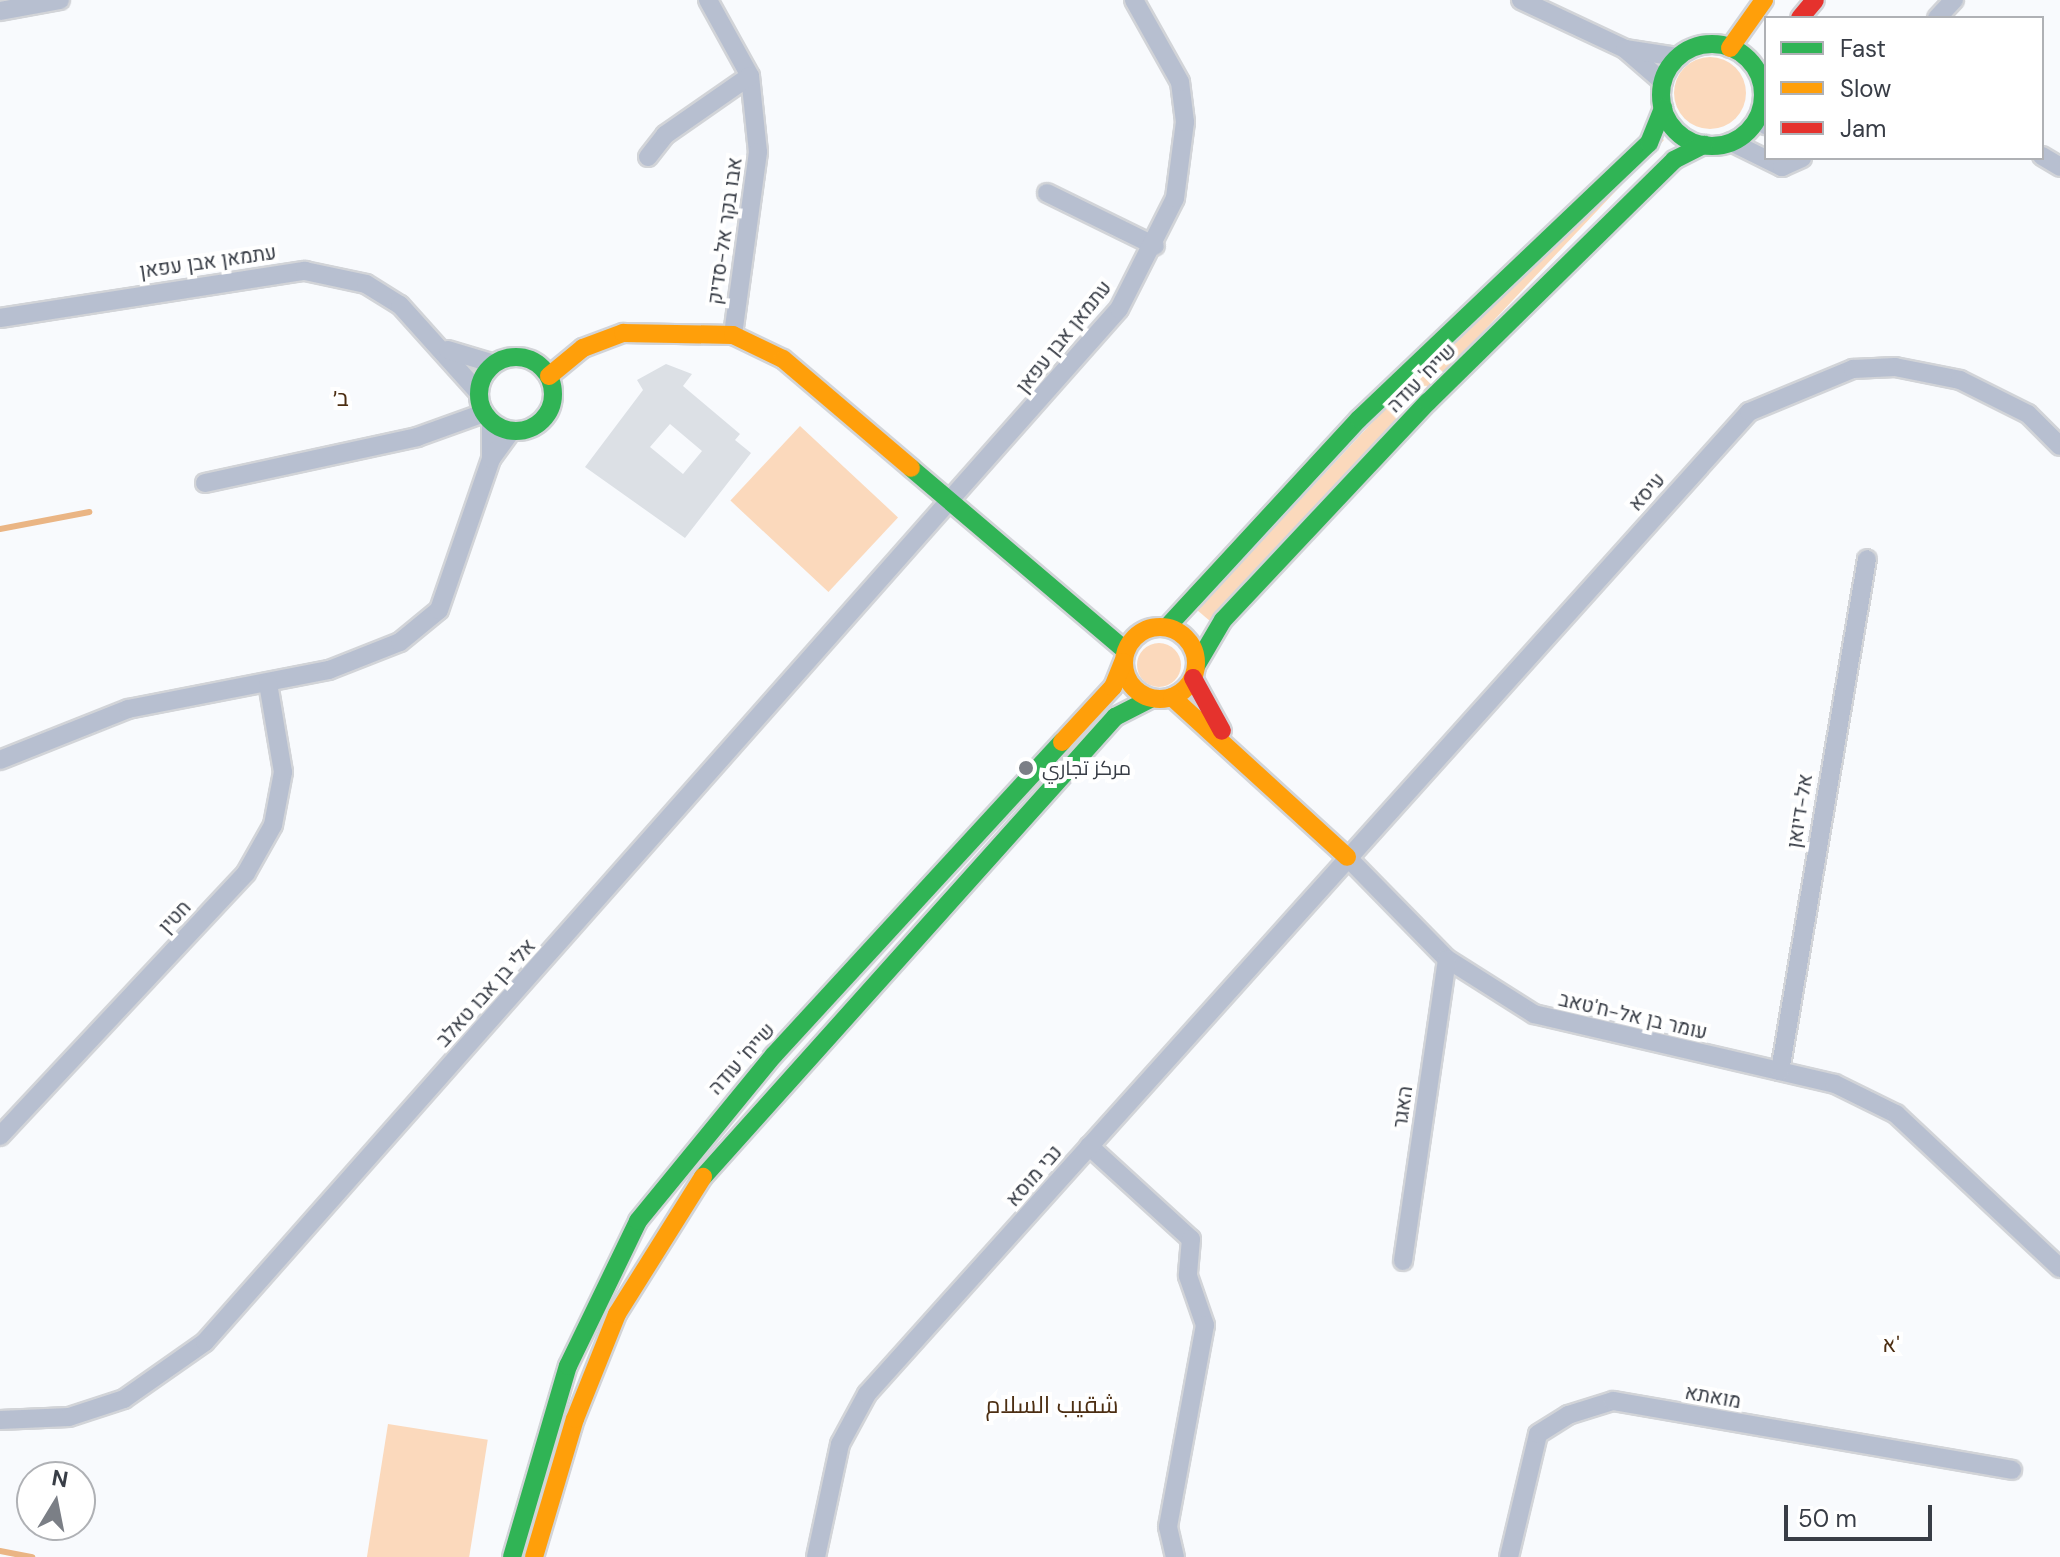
<!DOCTYPE html>
<meta charset="utf-8">
<style>
body{margin:0}
#map{position:relative;width:2060px;height:1557px;overflow:hidden;background:#f8fafd;font-family:"DM Sans",Cairo,Heebo,sans-serif}
div>[style]{position:absolute}
.green>*{inset:0;background:#fbd9bc;transform-origin:0 0}
.round{border-radius:50%}
.stream>*{height:6px;margin:-3px;padding:0 3px;transform-origin:3px;border-radius:3px;background:#eab584}
.building>*{inset:0;background:#dce0e5}
.roads{filter:drop-shadow(2px 0 #d2d4d8) drop-shadow(-2px 0 #d2d4d8) drop-shadow(0 2px #d2d4d8) drop-shadow(0 -2px #d2d4d8)}
.street>*{height:18px;margin:-9px;padding:0 9px;transform-origin:9px;border-radius:9px;background:#b7bfd0}
.fast>*{height:18px;margin:-9px;padding:0 9px;transform-origin:9px;border-radius:9px;background:#30b455}
.fast>.ring{margin:-9px;padding:0;box-sizing:content-box;background:none;border:18px solid #30b455;border-radius:50%}
.slow>*{height:18px;margin:-9px;padding:0 9px;transform-origin:9px;border-radius:9px;background:#ff9f0a}
.slow>.ring{margin:-9px;padding:0;box-sizing:content-box;background:none;border:18px solid #ff9f0a;border-radius:50%}
.jam>*{height:18px;margin:-9px;padding:0 9px;transform-origin:9px;border-radius:9px;background:#e5322d}
.dots>*{width:22px;height:22px;translate:-50% -50%;box-sizing:border-box;border:4px solid #fff;border-radius:50%}
span{translate:-50% -50%;white-space:nowrap;text-align:center;line-height:1.15;-webkit-text-stroke:8px #fff;paint-order:stroke}
.street-label{font-size:20px;color:#383d46}
.poi-label{font-size:20px;color:#383d46}
.left{translate:0 -50%;text-align:left}
.neighbourhood-label{font-size:22px;color:#4c2e12}
.quarter-label{font-size:24px;color:#4c2e12}
.legend{position:absolute;left:1764px;top:16px;width:280px;height:144px;box-sizing:border-box;background:#fff;border:2px solid #afb1b5;margin:0;padding:10px 14px;list-style:none;font-size:24px;color:#383d46}
.legend li{display:flex;align-items:center;gap:16px;height:40px}
.legend b{width:40px;border:2px solid #afb1b5}
.north{position:absolute;left:16px;top:1461px;width:80px;height:80px;box-sizing:border-box;background:#fff;border:2px solid #afb1b5;border-radius:50%;rotate:10deg;font-size:22px;font-weight:700;line-height:32px;text-align:center;color:#383d46}
.north::after{content:'';display:block;margin:auto;width:28px;height:36px;background:#7b7f86;clip-path:polygon(50% 0,100% 100%,50% 72%,0 100%)}
.scale{position:absolute;left:1784px;top:1505px;width:148px;height:36px;box-sizing:border-box;border:4px solid #383d46;border-top:0;padding-left:10px;font-size:24px;line-height:28px;white-space:nowrap;color:#383d46;-webkit-text-stroke:6px #fff;paint-order:stroke}
</style>
<div id="map">
<div class="green">
<div class="round" style="left:1674px;top:57px;width:72px;height:72px"></div>
<div style="clip-path:polygon(1649px 126px,1664px 140px,1210px 621px,1197px 610px)"></div>
<div style="left:800px;top:426px;width:134px;height:102px;rotate:43deg"></div>
<div class="round" style="left:1137px;top:643px;width:44px;height:44px"></div>
<div style="left:388px;top:1424px;width:101px;height:135px;rotate:9deg"></div>
</div>
<div class="stream">
<div style="left:0;top:529px;width:91px;rotate:-10.8deg"></div>
<div style="left:0;top:1551px;width:33px;rotate:11deg"></div>
</div>
<div class="building">
<div style="clip-path:polygon(evenodd,666px 364px,692px 374px,683px 386px,740px 434px,735px 440px,751px 453px,685px 538px,585px 467px,643px 390px,637px 380px,666px 364px,670px 424px,702px 451px,683px 474px,650px 447px,670px 424px)"></div>
</div>
<div class="roads">
<div class="street">
<div style="left:708px;top:0;width:87px;rotate:61.1deg"></div>
<div style="left:750px;top:76px;width:76px;rotate:84deg"></div>
<div style="left:758px;top:152px;width:185px;rotate:97.8deg"></div>
<div style="left:1521px;top:0;width:115px;rotate:25.2deg"></div>
<div style="left:1625px;top:49px;width:50px;rotate:41deg"></div>
<div style="left:0;top:11px;width:61px;rotate:-10.4deg"></div>
<div style="left:1937px;top:18px;width:25px;rotate:-47deg"></div>
<div style="left:1625px;top:49px;width:54px;rotate:8.6deg"></div>
<div style="left:1761px;top:110px;width:16px;rotate:72deg"></div>
<div style="left:1731px;top:142px;width:57px;rotate:26.1deg"></div>
<div style="left:2042px;top:156px;width:21px;rotate:31deg"></div>
<div style="left:648px;top:157px;width:28px;rotate:-52deg"></div>
<div style="left:665px;top:135px;width:103px;rotate:-34.8deg"></div>
<div style="left:1782px;top:167px;width:22px;rotate:-24deg"></div>
<div style="left:1047px;top:193px;width:120px;rotate:26.1deg"></div>
<div style="left:0;top:318px;width:309px;rotate:-8.8deg"></div>
<div style="left:305px;top:271px;width:62px;rotate:12deg"></div>
<div style="left:366px;top:284px;width:40px;rotate:32deg"></div>
<div style="left:400px;top:305px;width:118px;rotate:48.1deg"></div>
<div style="left:448px;top:350px;width:48px;rotate:16.9deg"></div>
<div style="left:491px;top:422px;width:37px;rotate:90deg"></div>
<div style="left:205px;top:483px;width:217px;rotate:-12.2deg"></div>
<div style="left:417px;top:437px;width:71px;rotate:-19.7deg"></div>
<div style="left:0;top:760px;width:138px;rotate:-21.7deg"></div>
<div style="left:128px;top:709px;width:205px;rotate:-11deg"></div>
<div style="left:329px;top:670px;width:76px;rotate:-21.5deg"></div>
<div style="left:400px;top:642px;width:50px;rotate:-39.4deg"></div>
<div style="left:439px;top:610px;width:160px;rotate:-71deg"></div>
<div style="left:491px;top:459px;width:34px;rotate:-54deg"></div>
<div style="left:1347px;top:857px;width:143px;rotate:45.6deg"></div>
<div style="left:1447px;top:959px;width:103px;rotate:32.3deg"></div>
<div style="left:1534px;top:1014px;width:309px;rotate:13.1deg"></div>
<div style="left:1835px;top:1084px;width:68px;rotate:26.2deg"></div>
<div style="left:1896px;top:1114px;width:225px;rotate:43.2deg"></div>
<div style="left:1780px;top:1071px;width:519px;rotate:-80.36deg"></div>
<div style="left:0;top:1136px;width:360px;rotate:-46.9deg"></div>
<div style="left:246px;top:873px;width:55px;rotate:-60.6deg"></div>
<div style="left:273px;top:825px;width:54px;rotate:-79.3deg"></div>
<div style="left:283px;top:772px;width:90px;rotate:-99.6deg"></div>
<div style="left:1089px;top:1146px;width:138px;rotate:42.4deg"></div>
<div style="left:1191px;top:1239px;width:37px;rotate:95deg"></div>
<div style="left:1188px;top:1276px;width:52px;rotate:70.9deg"></div>
<div style="left:1205px;top:1325px;width:205px;rotate:100.4deg"></div>
<div style="left:1168px;top:1527px;width:31px;rotate:77deg"></div>
<div style="left:1403px;top:1261px;width:305px;rotate:-81.7deg"></div>
<div style="left:0;top:1420px;width:69px;rotate:-2.5deg"></div>
<div style="left:69px;top:1417px;width:58px;rotate:-18.1deg"></div>
<div style="left:124px;top:1399px;width:99px;rotate:-35.1deg"></div>
<div style="left:205px;top:1342px;width:1379px;rotate:-48.5deg"></div>
<div style="left:1119px;top:309px;width:124px;rotate:-63.2deg"></div>
<div style="left:1175px;top:198px;width:77px;rotate:-82.5deg"></div>
<div style="left:1185px;top:122px;width:40px;rotate:-97.1deg"></div>
<div style="left:1180px;top:82px;width:94px;rotate:-119.3deg"></div>
<div style="left:816px;top:1557px;width:116px;rotate:-78deg"></div>
<div style="left:840px;top:1444px;width:57px;rotate:-61.6deg"></div>
<div style="left:867px;top:1394px;width:1320px;rotate:-48.07deg"></div>
<div style="left:1749px;top:412px;width:113px;rotate:-22.5deg"></div>
<div style="left:1853px;top:369px;width:42px;rotate:-2.7deg"></div>
<div style="left:1895px;top:367px;width:66px;rotate:11.3deg"></div>
<div style="left:1960px;top:380px;width:76px;rotate:26.6deg"></div>
<div style="left:2028px;top:414px;width:45px;rotate:45deg"></div>
<div style="left:1509px;top:1557px;width:126px;rotate:-76.7deg"></div>
<div style="left:1538px;top:1434px;width:36px;rotate:-32deg"></div>
<div style="left:1568px;top:1415px;width:47px;rotate:-17.3deg"></div>
<div style="left:1613px;top:1401px;width:405px;rotate:9.8deg"></div>
</div>
<div class="fast">
<div class="ring" style="left:1661px;top:44px;width:84px;height:84px"></div>
<div class="ring" style="left:479px;top:357px;width:56px;height:56px"></div>
<div style="left:911px;top:468px;width:281px;rotate:40.4deg"></div>
<div style="left:1167px;top:627px;width:283px;rotate:-47.3deg"></div>
<div style="left:1359px;top:419px;width:400px;rotate:-43.6deg"></div>
<div style="left:1649px;top:143px;width:38px;rotate:-68deg"></div>
<div style="left:1196px;top:666px;width:53px;rotate:-59.6deg"></div>
<div style="left:1223px;top:620px;width:299px;rotate:-46.8deg"></div>
<div style="left:1428px;top:402px;width:345px;rotate:-44.5deg"></div>
<div style="left:1674px;top:160px;width:34px;rotate:-27deg"></div>
<div style="left:703px;top:1177px;width:618px;rotate:-48.15deg"></div>
<div style="left:1115px;top:717px;width:39px;rotate:-27deg"></div>
<div style="left:512px;top:1557px;width:199px;rotate:-73.7deg"></div>
<div style="left:568px;top:1366px;width:161px;rotate:-64.2deg"></div>
<div style="left:638px;top:1221px;width:215px;rotate:-50.7deg"></div>
<div style="left:774px;top:1055px;width:425px;rotate:-47.4deg"></div>
</div>
<div class="slow">
<div style="left:1730px;top:48px;width:59px;rotate:-54.7deg"></div>
<div style="left:549px;top:376px;width:44px;rotate:-39.5deg"></div>
<div style="left:583px;top:348px;width:43px;rotate:-20.6deg"></div>
<div style="left:623px;top:333px;width:110px;rotate:1deg"></div>
<div style="left:733px;top:335px;width:55px;rotate:25.6deg"></div>
<div style="left:783px;top:359px;width:168px;rotate:40.4deg"></div>
<div class="ring" style="left:1124px;top:627px;width:54px;height:54px"></div>
<div style="left:1172px;top:697px;width:237px;rotate:42.4deg"></div>
<div style="left:1062px;top:742px;width:75px;rotate:-47.2deg"></div>
<div style="left:1113px;top:687px;width:27px;rotate:-68deg"></div>
<div style="left:534px;top:1557px;width:144px;rotate:-73.5deg"></div>
<div style="left:575px;top:1419px;width:113px;rotate:-68.2deg"></div>
<div style="left:617px;top:1314px;width:162px;rotate:-57.9deg"></div>
</div>
<div class="jam">
<div style="left:1800px;top:18px;width:23px;rotate:-50deg"></div>
<div style="left:1193px;top:678px;width:60px;rotate:61.3deg"></div>
</div>
</div>
<div class="dots">
<div style="left:1026px;top:768px;background:#7b7f86"></div>
</div>
<div class="street-label">
<span style="left:725px;top:231px;rotate:-82deg">אבו בקר אל-סדיק</span>
<span style="left:208px;top:262px;rotate:-8deg">עתמאן אבן עפאן</span>
<span style="left:1064px;top:337px;rotate:-51deg">עתמאן אבן עפאן</span>
<span style="left:1422px;top:378px;rotate:-45deg">שייח' עודה</span>
<span style="left:1647px;top:492px;rotate:-48deg">עיסא</span>
<span style="left:1800px;top:811px;rotate:-81deg">אל-דיואן</span>
<span style="left:175px;top:917px;rotate:-47deg">חטין</span>
<span style="left:486px;top:993px;rotate:-48deg">אלי בן אבו טאלב</span>
<span style="left:1633px;top:1016px;rotate:13deg">עומר בן אל-ח'טאב</span>
<span style="left:742px;top:1059px;rotate:-48deg">שייח' עודה</span>
<span style="left:1403px;top:1107px;rotate:-82deg">האגר</span>
<span style="left:1034px;top:1176px;rotate:-49deg">נבי מוסא</span>
<span style="left:1713px;top:1397px;rotate:10deg">מואתא</span>
</div>
<div class="poi-label">
<span class="left" style="left:1042px;top:768px">مركز تجاري</span>
</div>
<div class="neighbourhood-label">
<span style="left:341px;top:399px">ב׳</span>
<span style="left:1891px;top:1345px">א'</span>
</div>
<div class="quarter-label">
<span style="left:1052px;top:1405px">شقيب السلام</span>
</div>
<ul class="legend">
<li><b style="height:10px;background:#30b455"></b>Fast</li>
<li><b style="height:10px;background:#ff9f0a"></b>Slow</li>
<li><b style="height:10px;background:#e5322d"></b>Jam</li>
</ul>
<div class="north">N</div>
<div class="scale">50 m</div>
</div>
